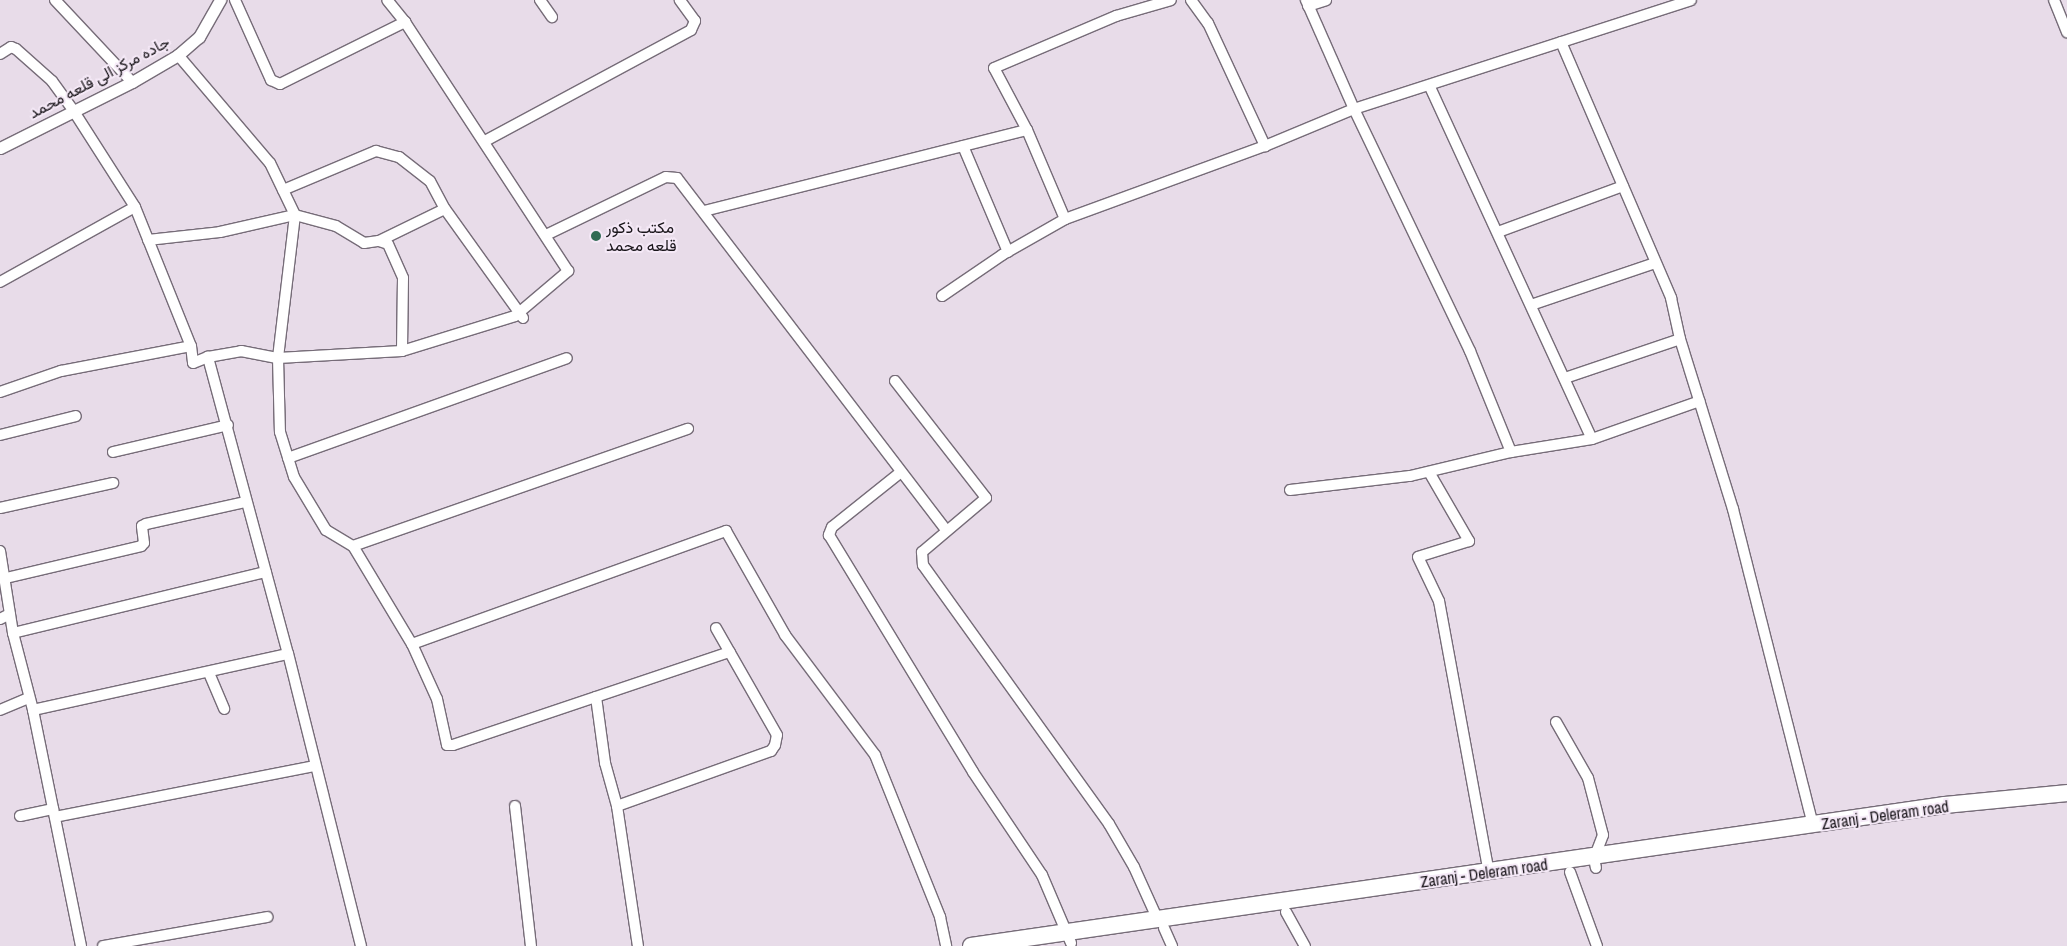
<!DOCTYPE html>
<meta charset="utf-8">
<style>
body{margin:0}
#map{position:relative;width:2067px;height:946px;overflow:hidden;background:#e8dce9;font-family:"Archivo Narrow",Vazirmatn,sans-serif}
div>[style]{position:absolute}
.roads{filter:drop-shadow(1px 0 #766c78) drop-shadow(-1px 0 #766c78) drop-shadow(0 1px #766c78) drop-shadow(0 -1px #766c78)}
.minor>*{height:10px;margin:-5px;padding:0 5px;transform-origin:5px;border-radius:5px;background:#fff}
.tertiary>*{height:11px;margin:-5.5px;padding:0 5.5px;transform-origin:5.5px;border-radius:5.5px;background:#fff}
.trunk>*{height:16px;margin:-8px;padding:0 8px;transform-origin:8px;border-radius:8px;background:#fff}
.dots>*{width:14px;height:14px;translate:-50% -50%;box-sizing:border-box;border:2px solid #f5e9f7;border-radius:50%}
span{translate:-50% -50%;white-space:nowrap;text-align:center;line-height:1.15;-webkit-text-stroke:4px #f5e9f7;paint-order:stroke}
.street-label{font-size:16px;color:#19151a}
.poi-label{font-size:16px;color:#19151a}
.left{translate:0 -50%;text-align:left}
</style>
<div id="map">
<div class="roads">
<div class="minor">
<div style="left:55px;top:0;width:112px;rotate:46.8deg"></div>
<div style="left:235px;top:0;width:88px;rotate:65.8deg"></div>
<div style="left:271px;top:80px;width:10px;rotate:24deg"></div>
<div style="left:280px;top:84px;width:140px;rotate:-26.4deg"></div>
<div style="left:540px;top:0;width:21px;rotate:55deg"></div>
<div style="left:1191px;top:0;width:29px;rotate:54deg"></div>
<div style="left:1208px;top:23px;width:136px;rotate:65.1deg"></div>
<div style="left:2054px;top:0;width:35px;rotate:68deg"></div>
<div style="left:1308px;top:6px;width:19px;rotate:-18deg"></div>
<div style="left:1561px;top:42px;width:279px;rotate:66.7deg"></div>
<div style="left:1671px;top:298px;width:42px;rotate:77.6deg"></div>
<div style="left:1680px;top:339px;width:178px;rotate:72.7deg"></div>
<div style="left:1733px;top:509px;width:326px;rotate:75.8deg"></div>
<div style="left:0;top:54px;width:13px;rotate:-32deg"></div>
<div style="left:11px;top:47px;width:5px;rotate:22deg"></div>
<div style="left:16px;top:49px;width:48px;rotate:41.6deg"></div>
<div style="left:52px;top:81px;width:36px;rotate:54deg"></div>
<div style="left:73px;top:110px;width:115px;rotate:57.4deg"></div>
<div style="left:135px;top:207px;width:150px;rotate:68.1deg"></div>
<div style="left:178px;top:55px;width:142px;rotate:49.6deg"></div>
<div style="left:270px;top:163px;width:58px;rotate:64.3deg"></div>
<div style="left:295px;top:215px;width:144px;rotate:96.8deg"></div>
<div style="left:278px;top:358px;width:74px;rotate:88.5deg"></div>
<div style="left:280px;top:432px;width:47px;rotate:72.7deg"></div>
<div style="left:294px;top:477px;width:62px;rotate:58.9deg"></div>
<div style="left:326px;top:530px;width:31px;rotate:31deg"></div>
<div style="left:353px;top:546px;width:114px;rotate:59deg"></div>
<div style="left:412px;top:644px;width:60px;rotate:65.6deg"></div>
<div style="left:437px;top:699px;width:47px;rotate:77.7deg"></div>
<div style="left:447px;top:745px;width:6px"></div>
<div style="left:453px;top:745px;width:292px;rotate:-18.6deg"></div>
<div style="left:1430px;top:87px;width:387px;rotate:65.3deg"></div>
<div style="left:485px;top:141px;width:234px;rotate:-28.3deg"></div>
<div style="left:691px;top:30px;width:10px;rotate:-66deg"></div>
<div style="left:695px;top:21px;width:26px;rotate:-126deg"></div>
<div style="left:963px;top:146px;width:115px;rotate:67deg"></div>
<div style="left:283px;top:190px;width:101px;rotate:-22.8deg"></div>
<div style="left:376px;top:151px;width:24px;rotate:15deg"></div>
<div style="left:399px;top:157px;width:39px;rotate:38deg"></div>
<div style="left:430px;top:181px;width:32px;rotate:62deg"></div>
<div style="left:445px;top:209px;width:134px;rotate:54.4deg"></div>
<div style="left:704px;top:211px;width:333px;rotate:-14.1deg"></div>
<div style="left:1065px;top:219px;width:97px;rotate:-113.1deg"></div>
<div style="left:1027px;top:130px;width:70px;rotate:-118deg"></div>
<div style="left:994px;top:68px;width:133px;rotate:-23.1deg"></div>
<div style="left:1116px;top:16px;width:57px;rotate:-16.2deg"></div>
<div style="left:1498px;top:232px;width:133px;rotate:-20.2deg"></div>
<div style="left:546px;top:235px;width:133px;rotate:-25.8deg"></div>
<div style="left:666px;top:177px;width:11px;rotate:5deg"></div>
<div style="left:677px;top:178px;width:443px;rotate:52.6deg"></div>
<div style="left:148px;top:240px;width:72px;rotate:-6.3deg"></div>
<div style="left:220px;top:232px;width:77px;rotate:-12.8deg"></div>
<div style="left:295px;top:215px;width:42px;rotate:15deg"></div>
<div style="left:336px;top:226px;width:33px;rotate:31deg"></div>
<div style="left:364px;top:243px;width:15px;rotate:-8deg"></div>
<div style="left:379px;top:241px;width:9px;rotate:18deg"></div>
<div style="left:388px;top:244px;width:37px;rotate:66deg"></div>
<div style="left:403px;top:278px;width:73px;rotate:90.8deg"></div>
<div style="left:379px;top:241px;width:73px;rotate:-25.9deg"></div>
<div style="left:0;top:282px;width:154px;rotate:-29.1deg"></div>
<div style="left:942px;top:296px;width:73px;rotate:-34.3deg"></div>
<div style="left:1002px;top:255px;width:73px;rotate:-29.7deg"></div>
<div style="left:1065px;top:219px;width:213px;rotate:-20.1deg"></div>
<div style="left:1265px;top:146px;width:96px;rotate:-22.6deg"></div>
<div style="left:1354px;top:109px;width:354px;rotate:-17.9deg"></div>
<div style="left:1531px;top:305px;width:131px;rotate:-18.7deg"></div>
<div style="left:1565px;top:378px;width:121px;rotate:-18.7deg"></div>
<div style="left:895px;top:381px;width:148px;rotate:52.1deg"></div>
<div style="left:986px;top:498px;width:84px;rotate:139.8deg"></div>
<div style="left:922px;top:552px;width:13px;rotate:86deg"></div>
<div style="left:923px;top:565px;width:319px;rotate:54.3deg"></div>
<div style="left:1109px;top:824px;width:50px;rotate:59.8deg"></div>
<div style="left:1134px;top:867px;width:56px;rotate:65.7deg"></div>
<div style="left:0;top:392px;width:65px;rotate:-19deg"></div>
<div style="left:61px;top:371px;width:132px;rotate:-10.9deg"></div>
<div style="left:191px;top:346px;width:17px;rotate:83deg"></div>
<div style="left:193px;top:363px;width:16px;rotate:-22deg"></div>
<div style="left:0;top:435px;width:78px;rotate:-14deg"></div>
<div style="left:113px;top:452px;width:118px;rotate:-13.2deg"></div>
<div style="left:1511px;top:452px;width:82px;rotate:-9.1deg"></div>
<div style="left:1592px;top:439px;width:114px;rotate:-19.4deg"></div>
<div style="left:288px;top:458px;width:296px;rotate:-19.7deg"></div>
<div style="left:901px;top:472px;width:88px;rotate:141.4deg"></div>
<div style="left:832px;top:527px;width:9px;rotate:111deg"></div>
<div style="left:829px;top:535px;width:277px;rotate:58.7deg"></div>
<div style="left:973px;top:772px;width:124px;rotate:56.2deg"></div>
<div style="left:1042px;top:875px;width:74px;rotate:66.9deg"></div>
<div style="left:1429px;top:472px;width:80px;rotate:59.9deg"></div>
<div style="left:1469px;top:541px;width:53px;rotate:162.6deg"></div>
<div style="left:1418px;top:557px;width:49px;rotate:64.5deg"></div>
<div style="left:1439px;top:601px;width:277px;rotate:79.6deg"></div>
<div style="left:1290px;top:490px;width:121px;rotate:-6.7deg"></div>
<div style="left:1410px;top:476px;width:104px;rotate:-13.4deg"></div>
<div style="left:1511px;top:452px;width:109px;rotate:-112.1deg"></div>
<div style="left:1470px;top:351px;width:268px;rotate:-115.6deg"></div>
<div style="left:1354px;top:109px;width:119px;rotate:-113.8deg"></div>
<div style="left:0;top:508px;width:116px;rotate:-12.5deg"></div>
<div style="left:353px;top:546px;width:355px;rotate:-19.3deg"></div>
<div style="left:0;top:551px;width:83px;rotate:81deg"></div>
<div style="left:13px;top:633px;width:80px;rotate:75.4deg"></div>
<div style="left:33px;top:710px;width:241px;rotate:78.5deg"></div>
<div style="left:6px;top:578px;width:139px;rotate:-13.3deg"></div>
<div style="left:141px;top:546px;width:4px;rotate:-45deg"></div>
<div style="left:144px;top:543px;width:17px;rotate:-97deg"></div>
<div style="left:142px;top:526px;width:4px;rotate:-27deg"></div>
<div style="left:146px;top:524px;width:101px;rotate:-12.5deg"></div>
<div style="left:0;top:619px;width:11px;rotate:-27deg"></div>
<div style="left:13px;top:633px;width:260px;rotate:-13.6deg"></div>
<div style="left:412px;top:644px;width:334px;rotate:-19.8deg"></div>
<div style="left:726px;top:531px;width:120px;rotate:60.4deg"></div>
<div style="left:785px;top:635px;width:150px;rotate:53.1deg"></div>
<div style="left:875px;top:755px;width:175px;rotate:68.1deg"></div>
<div style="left:940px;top:917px;width:30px;rotate:78deg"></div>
<div style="left:209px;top:673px;width:39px;rotate:67deg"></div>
<div style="left:596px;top:697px;width:67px;rotate:82.2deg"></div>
<div style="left:605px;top:763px;width:45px;rotate:74.4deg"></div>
<div style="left:617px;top:806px;width:142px;rotate:81.5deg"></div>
<div style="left:0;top:710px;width:30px;rotate:-23deg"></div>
<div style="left:33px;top:710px;width:261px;rotate:-12.4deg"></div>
<div style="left:1556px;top:722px;width:64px;rotate:60.3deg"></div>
<div style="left:1588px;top:778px;width:59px;rotate:75.3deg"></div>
<div style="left:1603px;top:835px;width:25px;rotate:111deg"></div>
<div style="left:1594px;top:858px;width:10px;rotate:79deg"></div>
<div style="left:515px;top:806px;width:141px;rotate:83.5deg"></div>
<div style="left:617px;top:806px;width:164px;rotate:-19.7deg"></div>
<div style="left:771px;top:751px;width:7px;rotate:-56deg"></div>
<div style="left:775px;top:745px;width:10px;rotate:-79deg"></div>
<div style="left:777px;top:735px;width:123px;rotate:-119.7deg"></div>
<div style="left:20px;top:816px;width:34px;rotate:-12deg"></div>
<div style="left:55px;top:817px;width:264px;rotate:-11.1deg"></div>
<div style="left:1570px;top:872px;width:79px;rotate:70deg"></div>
<div style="left:1286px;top:912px;width:39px;rotate:61deg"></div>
<div style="left:1164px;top:928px;width:20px;rotate:66deg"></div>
<div style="left:103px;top:946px;width:167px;rotate:-10deg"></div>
<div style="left:361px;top:946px;width:301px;rotate:-104deg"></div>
<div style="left:288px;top:654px;width:308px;rotate:-105.1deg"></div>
<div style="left:208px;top:357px;width:34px;rotate:-10deg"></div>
<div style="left:241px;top:351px;width:38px;rotate:11deg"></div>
<div style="left:278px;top:358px;width:124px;rotate:-3.2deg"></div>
<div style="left:402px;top:351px;width:118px;rotate:-17.2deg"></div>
<div style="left:515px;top:316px;width:70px;rotate:-40.3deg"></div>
<div style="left:568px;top:271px;width:298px;rotate:-123.2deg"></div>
<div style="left:405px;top:22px;width:28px;rotate:-129deg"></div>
</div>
<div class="tertiary">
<div style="left:0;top:148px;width:148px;rotate:-26.6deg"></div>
<div style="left:132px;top:82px;width:53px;rotate:-30.4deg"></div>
<div style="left:178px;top:55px;width:28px;rotate:-41deg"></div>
<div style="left:199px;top:37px;width:43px;rotate:-60.4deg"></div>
</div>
<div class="trunk">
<div style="left:971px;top:946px;width:984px;rotate:-8.24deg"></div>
<div style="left:1945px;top:805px;width:123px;rotate:-5.6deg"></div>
</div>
</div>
<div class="dots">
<div style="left:596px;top:236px;background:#316b54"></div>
</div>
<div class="street-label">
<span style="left:99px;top:77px;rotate:-28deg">جاده مرکز الی قلعه محمد</span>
<span style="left:1885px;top:815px;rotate:-8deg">Zaranj - Deleram road</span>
<span style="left:1484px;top:873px;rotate:-8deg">Zaranj - Deleram road</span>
</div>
<div class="poi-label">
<span class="left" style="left:606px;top:236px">مکتب ذکور<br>قلعه محمد</span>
</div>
</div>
